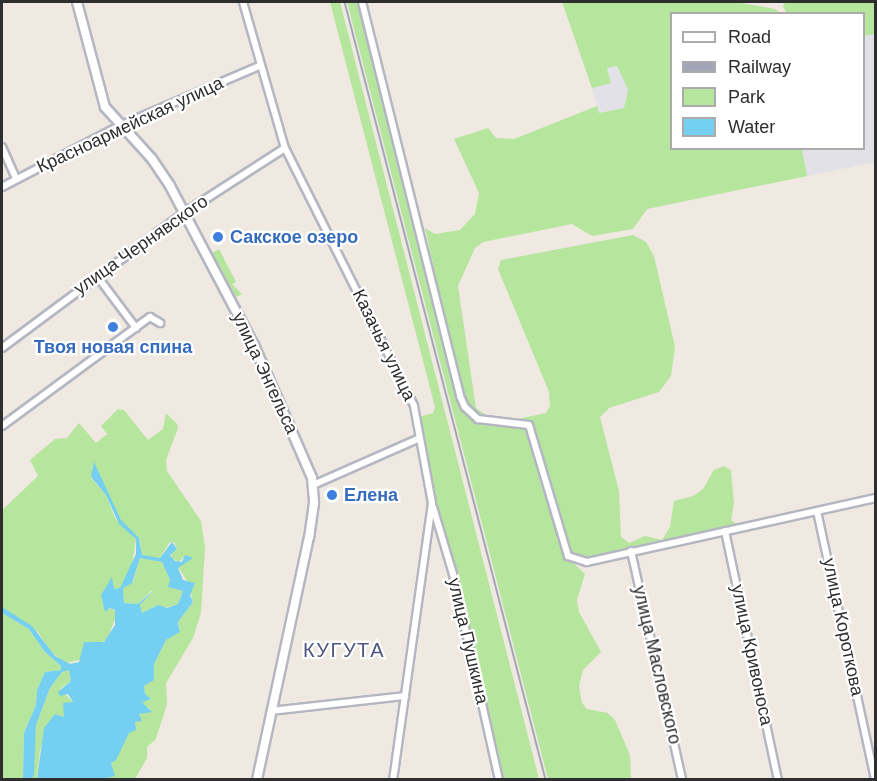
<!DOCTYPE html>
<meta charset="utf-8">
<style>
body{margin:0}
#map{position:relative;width:877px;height:781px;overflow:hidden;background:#efe9e1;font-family:Arial,sans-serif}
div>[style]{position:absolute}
.industrial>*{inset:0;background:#e3e1e8}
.green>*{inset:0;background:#b6e59e}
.water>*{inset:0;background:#75cff0}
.roads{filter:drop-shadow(2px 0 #b4b7c1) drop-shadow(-2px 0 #b4b7c1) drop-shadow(0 2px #b4b7c1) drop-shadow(0 -2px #b4b7c1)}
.street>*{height:6px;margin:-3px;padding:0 3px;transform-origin:3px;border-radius:3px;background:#fff}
.secondary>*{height:8px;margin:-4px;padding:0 4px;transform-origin:4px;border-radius:4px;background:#fff}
.rail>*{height:1.5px;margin:-0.75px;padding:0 0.75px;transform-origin:0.75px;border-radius:0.75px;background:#a3a6b8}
.dots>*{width:16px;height:16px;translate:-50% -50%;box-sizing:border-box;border:3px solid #fff;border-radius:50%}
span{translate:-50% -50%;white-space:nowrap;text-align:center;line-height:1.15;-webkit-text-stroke:4.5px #fff;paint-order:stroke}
.street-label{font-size:18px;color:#2e2e2e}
.shop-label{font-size:18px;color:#366cbe;font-weight:700}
.left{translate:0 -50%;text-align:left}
.neighbourhood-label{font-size:20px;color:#4d5680;letter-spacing:1.5px}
.frame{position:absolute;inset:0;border:3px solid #2e2e2e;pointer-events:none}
.legend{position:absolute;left:670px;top:12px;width:195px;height:138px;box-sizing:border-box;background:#fff;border:2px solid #ababab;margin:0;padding:8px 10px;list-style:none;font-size:18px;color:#2e2e2e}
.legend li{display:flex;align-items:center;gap:12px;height:30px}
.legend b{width:30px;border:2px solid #ababab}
</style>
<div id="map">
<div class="industrial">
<div style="clip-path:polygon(875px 34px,875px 162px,807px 176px,802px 149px,864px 148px,864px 36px)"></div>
<div style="clip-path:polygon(617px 66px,628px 90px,624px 108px,599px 113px,592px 88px,611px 83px,607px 68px)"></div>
</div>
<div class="green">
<div style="clip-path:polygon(330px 2px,340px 2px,539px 779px,504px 779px,421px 437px,419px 417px,433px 413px,435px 407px)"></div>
<div style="clip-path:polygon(347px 2px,358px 2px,456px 395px,472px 419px,525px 427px,529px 431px,564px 554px,585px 574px,577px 600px,579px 612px,601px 652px,583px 670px,579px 686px,582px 703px,587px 709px,608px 713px,615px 720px,630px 755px,631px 779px,548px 779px)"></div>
<div style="clip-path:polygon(562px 2px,736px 2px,775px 9px,780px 13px,672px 14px,672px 148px,802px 149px,807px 176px,647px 209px,633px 229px,592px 236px,572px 224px,483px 242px,475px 248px,458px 286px,476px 408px,489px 417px,472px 409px,461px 389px,425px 228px,435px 234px,460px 230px,475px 214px,479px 193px,454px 139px,488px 128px,496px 138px,514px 139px,597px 106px,599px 113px,624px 108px,628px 90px,617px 66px,607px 68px,611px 83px,592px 88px)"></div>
<div style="clip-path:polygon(785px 2px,875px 2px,875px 34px,864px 36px,864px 14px,787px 13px,783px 7px)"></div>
<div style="clip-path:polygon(633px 235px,646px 242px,654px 256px,675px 347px,671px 376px,659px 392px,609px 408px,600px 417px,619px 491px,621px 537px,629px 543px,645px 536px,662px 540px,670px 527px,674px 501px,693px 496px,703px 489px,714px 470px,724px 466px,731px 470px,734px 503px,731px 520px,737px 525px,602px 554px,584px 557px,573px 553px,571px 557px,534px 426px,526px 419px,518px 419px,546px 413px,550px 406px,549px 392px,498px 269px,501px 260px)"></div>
<div style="clip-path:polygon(219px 249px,236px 282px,232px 284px,242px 294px,232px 299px,209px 255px)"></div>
<div style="clip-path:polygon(118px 409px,124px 410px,148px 440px,163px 429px,166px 413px,177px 424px,178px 428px,166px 460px,167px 471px,201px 521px,205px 548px,201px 613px,193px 638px,166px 683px,167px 704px,156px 739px,147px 747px,147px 758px,135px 779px,101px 779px,113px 776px,111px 763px,140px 714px,151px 709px,142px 705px,143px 700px,151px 700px,145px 694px,144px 686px,154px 676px,154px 664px,166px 640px,180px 629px,178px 622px,193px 602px,188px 582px,178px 567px,191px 558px,185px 556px,179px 562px,172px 558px,171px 552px,177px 549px,174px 542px,169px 543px,160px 558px,142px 556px,140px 541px,121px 521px,94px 465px,91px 478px,106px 495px,115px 518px,136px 539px,131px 570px,120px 588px,114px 589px,112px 578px,105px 591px,105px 611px,112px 608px,117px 614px,107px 639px,99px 644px,84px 642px,83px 659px,66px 663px,51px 652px,38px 632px,2px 607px,2px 510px,38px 476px,30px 460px,55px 439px,67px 438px,79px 423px,96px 443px,107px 434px,101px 426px)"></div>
<div style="clip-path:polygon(140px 558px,162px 562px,170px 580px,169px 587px,183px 591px,178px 604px,165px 608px,158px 605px,142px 613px,140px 605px,153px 591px,151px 591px,138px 604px,124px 603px,123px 588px,133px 581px)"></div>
<div style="clip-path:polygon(2px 613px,29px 629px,44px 651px,61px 666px,61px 670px,45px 672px,37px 690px,36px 705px,24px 733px,23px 779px,2px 779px)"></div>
<div style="clip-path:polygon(69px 670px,71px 681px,60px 689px,73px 702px,64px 717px,55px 714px,40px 750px,37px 779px,32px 779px,36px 725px,50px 688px,62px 672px)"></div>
</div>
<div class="water">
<div style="clip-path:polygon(evenodd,94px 462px,121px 520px,139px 538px,142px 555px,160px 558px,172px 542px,177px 549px,170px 555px,175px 561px,182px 562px,185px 555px,193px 558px,178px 568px,183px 580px,195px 583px,190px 595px,193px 602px,178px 622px,180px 632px,166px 640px,154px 664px,154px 680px,144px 686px,145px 694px,151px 699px,142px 702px,152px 712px,139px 714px,142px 721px,135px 722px,136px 730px,129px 733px,116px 760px,111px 763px,115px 776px,101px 779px,37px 779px,44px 728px,55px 714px,64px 717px,63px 703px,73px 702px,68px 694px,60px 696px,58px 692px,71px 681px,69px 670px,62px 672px,50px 688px,36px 725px,34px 775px,32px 779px,23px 779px,24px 733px,36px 705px,37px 690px,45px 672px,61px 670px,61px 666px,44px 651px,29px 629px,2px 613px,2px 607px,32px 626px,55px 656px,70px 664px,79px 662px,84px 642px,104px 642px,115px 625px,115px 610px,110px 608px,105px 612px,101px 595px,112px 577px,114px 589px,120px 588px,136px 554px,136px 539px,119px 524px,106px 495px,91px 477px,94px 462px,140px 558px,162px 562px,170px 580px,168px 587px,183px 591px,178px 604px,167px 608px,158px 605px,142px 613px,140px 605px,154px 590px,138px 604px,124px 603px,123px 588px,132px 583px,140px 558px)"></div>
</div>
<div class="roads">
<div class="street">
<div style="left:243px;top:2px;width:152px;rotate:74deg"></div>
<div style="left:285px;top:148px;width:288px;rotate:63.4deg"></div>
<div style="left:414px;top:406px;width:99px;rotate:79.5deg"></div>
<div style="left:432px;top:503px;width:280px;rotate:98deg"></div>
<div style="left:362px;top:2px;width:406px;rotate:76deg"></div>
<div style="left:460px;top:396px;width:12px;rotate:66deg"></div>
<div style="left:465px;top:407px;width:18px;rotate:43deg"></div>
<div style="left:478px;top:419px;width:51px;rotate:6.7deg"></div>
<div style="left:529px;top:425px;width:137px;rotate:73.4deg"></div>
<div style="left:568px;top:556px;width:20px;rotate:18deg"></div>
<div style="left:587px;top:562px;width:296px;rotate:-12.5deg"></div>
<div style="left:2px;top:147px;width:35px;rotate:66deg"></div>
<div style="left:2px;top:187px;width:132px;rotate:-27.5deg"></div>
<div style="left:119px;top:126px;width:152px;rotate:-23.2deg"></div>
<div style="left:97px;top:276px;width:65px;rotate:53.1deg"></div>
<div style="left:2px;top:348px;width:227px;rotate:-36.6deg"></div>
<div style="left:184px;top:213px;width:120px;rotate:-32.8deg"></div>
<div style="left:2px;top:426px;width:184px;rotate:-36.4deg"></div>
<div style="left:150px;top:317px;width:12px;rotate:31deg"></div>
<div style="left:313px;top:485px;width:115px;rotate:-23.7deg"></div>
<div style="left:433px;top:507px;width:70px;rotate:73.4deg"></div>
<div style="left:453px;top:574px;width:211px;rotate:77.4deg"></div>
<div style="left:817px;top:511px;width:275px;rotate:77.8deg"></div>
<div style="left:725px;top:531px;width:255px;rotate:78deg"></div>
<div style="left:631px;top:551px;width:235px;rotate:77.4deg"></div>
<div style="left:271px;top:711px;width:135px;rotate:-6.4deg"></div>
</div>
<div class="secondary">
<div style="left:77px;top:2px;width:109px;rotate:75.1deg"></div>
<div style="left:105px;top:107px;width:70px;rotate:47.9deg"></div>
<div style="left:152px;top:159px;width:32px;rotate:56deg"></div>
<div style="left:170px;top:186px;width:180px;rotate:62.2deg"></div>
<div style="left:254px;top:345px;width:145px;rotate:66.4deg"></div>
<div style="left:312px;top:478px;width:25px;rotate:85deg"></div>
<div style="left:314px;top:503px;width:34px;rotate:98deg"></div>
<div style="left:309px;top:537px;width:249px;rotate:102.1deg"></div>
</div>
</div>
<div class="rail">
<div style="left:345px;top:2px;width:804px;rotate:75.51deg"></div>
</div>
<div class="dots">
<div style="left:218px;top:237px;background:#3f7fe0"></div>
<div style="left:113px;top:327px;background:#3f7fe0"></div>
<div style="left:332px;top:495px;background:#3f7fe0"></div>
</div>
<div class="street-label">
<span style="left:130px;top:125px;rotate:-25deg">Красноармейская улица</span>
<span style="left:141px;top:245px;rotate:-35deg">улица Чернявского</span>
<span style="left:384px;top:345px;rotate:64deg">Казачья улица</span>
<span style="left:265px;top:373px;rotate:65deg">улица Энгельса</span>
<span style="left:843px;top:627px;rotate:78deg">улица Короткова</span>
<span style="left:468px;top:641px;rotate:77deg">улица Пушкина</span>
<span style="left:752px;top:655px;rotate:78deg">улица Кривоноса</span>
<span style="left:657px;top:665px;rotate:77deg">улица Масловского</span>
</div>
<div class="shop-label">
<span class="left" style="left:230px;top:237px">Сакское озеро</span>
<span style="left:113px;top:347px">Твоя новая спина</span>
<span class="left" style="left:344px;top:495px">Елена</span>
</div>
<div class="neighbourhood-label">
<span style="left:344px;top:650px">КУГУТА</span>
</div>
<div class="frame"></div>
<ul class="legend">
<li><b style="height:8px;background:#fff"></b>Road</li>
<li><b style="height:8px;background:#a3a6b8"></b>Railway</li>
<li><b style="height:16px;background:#b6e59e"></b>Park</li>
<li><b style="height:16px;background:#75cff0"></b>Water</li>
</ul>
</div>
